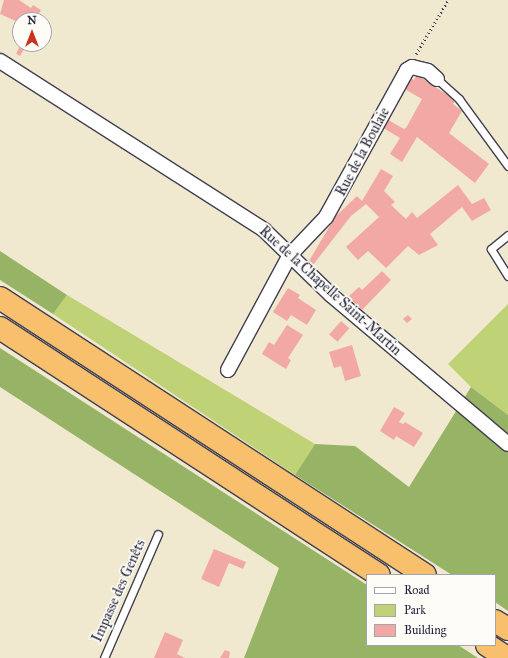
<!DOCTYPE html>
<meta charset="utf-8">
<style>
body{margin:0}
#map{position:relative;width:508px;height:658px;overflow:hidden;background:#f0e9cf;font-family:"IM FELL Great Primer",serif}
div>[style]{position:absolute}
.green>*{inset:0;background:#bfd275}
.forest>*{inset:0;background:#97b466}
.building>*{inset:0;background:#f2a9a5;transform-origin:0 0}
.path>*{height:2.5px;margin-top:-1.25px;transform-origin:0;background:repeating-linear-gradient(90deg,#414051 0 1px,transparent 0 4px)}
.roads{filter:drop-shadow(1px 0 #414051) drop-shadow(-1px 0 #414051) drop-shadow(0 1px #414051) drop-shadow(0 -1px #414051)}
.service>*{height:7px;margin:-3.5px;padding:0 3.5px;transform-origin:3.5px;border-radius:3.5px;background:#fff}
.minor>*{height:14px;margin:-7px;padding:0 7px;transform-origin:7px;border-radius:7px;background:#fff}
.trunk>*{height:22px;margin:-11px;padding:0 11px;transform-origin:11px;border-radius:11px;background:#f8bf6c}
span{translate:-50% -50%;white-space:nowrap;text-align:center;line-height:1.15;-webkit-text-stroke:3.5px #fdfcf7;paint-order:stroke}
.street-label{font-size:14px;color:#22223b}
.legend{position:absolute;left:366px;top:574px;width:130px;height:72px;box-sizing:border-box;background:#fdfcf7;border:1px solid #a5a5ac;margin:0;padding:5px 7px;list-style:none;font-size:12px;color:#22223b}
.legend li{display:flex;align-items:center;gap:8px;height:20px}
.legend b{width:20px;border:1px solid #a5a5ac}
.north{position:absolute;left:12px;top:12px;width:40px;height:40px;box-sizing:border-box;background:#fdfcf7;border:1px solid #a5a5ac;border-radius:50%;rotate:0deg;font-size:11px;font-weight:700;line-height:16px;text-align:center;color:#22223b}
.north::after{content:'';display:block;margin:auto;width:14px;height:18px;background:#c8321e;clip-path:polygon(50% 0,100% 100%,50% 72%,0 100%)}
</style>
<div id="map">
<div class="green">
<div style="clip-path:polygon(67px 295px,315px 444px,295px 475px,53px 314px)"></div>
<div style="clip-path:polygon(508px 304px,508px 415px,471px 387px,448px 364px)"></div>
</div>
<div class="forest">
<div style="clip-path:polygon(0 251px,67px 295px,53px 314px,0 280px)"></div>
<div style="clip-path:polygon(0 348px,367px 585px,367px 645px,458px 645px,478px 658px,244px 658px,279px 568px,0 387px)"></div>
<div style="clip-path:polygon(471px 387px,508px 415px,508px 611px,495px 602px,495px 575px,452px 575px,295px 475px,315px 444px,355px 446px,409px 487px)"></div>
</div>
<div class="building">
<div style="clip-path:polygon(4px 0,19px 0,31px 8px,33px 5px,41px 10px,35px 20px,18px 22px,0 14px)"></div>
<div style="clip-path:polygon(21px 44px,27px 44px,20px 56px,16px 54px)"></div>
<div style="clip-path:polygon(417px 75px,455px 100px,453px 104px,462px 111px,449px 133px,489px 164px,475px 183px,417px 137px,402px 162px,390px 154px,400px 138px,380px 126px,385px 118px,404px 129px,406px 128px,422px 99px,401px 87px,407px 76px,414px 80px)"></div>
<div style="clip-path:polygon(381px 169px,393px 176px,384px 191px,395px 202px,391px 205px,406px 219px,412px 212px,417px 218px,458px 185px,472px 204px,484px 198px,491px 210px,472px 221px,462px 207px,430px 234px,438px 245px,419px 255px,408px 246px,386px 268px,368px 251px,358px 260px,346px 247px,379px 217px,366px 204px,351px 216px,313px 265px,309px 261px,335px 217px,357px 196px,362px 201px)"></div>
<div style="clip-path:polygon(382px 271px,391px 280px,362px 310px,348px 297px,359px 287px,362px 290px)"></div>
<div style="clip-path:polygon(288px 288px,300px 295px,298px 298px,316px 310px,307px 325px,291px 315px,287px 321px,273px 312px)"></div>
<div style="clip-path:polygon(408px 315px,412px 319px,407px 323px,403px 319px)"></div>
<div style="left:341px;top:321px;width:11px;height:18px;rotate:41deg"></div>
<div style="clip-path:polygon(287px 325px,303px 335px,288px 358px,291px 360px,286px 369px,262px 354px,269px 342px,274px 345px)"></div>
<div style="clip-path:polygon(352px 345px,361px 376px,345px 381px,341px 366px,334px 368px,329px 352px)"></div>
<div style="clip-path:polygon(394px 407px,405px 413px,399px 422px,403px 424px,405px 422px,423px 433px,414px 447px,396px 436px,394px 440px,380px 431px)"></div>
<div style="clip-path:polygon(214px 549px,246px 562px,243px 569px,229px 563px,219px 587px,201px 579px)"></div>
<div style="clip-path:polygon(165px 632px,183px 640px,177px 654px,185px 658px,154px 658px)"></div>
<div style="clip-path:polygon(225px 650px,230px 652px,229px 658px,220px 658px)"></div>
</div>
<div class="path">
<div style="left:416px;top:54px;width:63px;rotate:-59.3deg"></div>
</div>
<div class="roads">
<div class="service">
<div style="left:437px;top:79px;width:30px;rotate:42deg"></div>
<div style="left:459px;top:99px;width:83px;rotate:53.8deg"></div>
<div style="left:508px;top:235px;width:22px;rotate:141deg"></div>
<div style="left:491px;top:249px;width:32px;rotate:58deg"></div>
<div style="left:104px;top:658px;width:135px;rotate:-66.5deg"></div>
</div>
<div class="minor">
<div style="left:0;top:61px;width:313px;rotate:32.6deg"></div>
<div style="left:264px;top:230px;width:93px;rotate:44.1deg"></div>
<div style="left:331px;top:295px;width:231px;rotate:40.1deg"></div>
<div style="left:228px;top:370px;width:131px;rotate:-61.7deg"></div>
<div style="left:290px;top:255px;width:52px;rotate:-46.5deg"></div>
<div style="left:326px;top:217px;width:168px;rotate:-61.1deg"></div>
<div style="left:407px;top:70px;width:6px;rotate:-31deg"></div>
<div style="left:412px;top:67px;width:16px;rotate:14deg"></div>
<div style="left:428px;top:71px;width:12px;rotate:42deg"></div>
</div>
<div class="trunk">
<div style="left:0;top:298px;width:507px;rotate:33.09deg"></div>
<div style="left:0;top:328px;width:452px;rotate:33.1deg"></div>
<div style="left:495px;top:621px;width:15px;rotate:32deg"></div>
<div style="left:487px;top:645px;width:24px;rotate:33deg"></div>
</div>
</div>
<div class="street-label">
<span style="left:363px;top:152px;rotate:-62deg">Rue de la Boulaie</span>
<span style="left:330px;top:291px;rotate:42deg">Rue de la Chapelle Saint-Martin</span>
<span style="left:119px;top:591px;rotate:-66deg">Impasse des Genêts</span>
</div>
<ul class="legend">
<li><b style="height:5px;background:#fff"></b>Road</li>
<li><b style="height:11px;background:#bfd275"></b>Park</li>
<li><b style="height:11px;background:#f2a9a5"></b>Building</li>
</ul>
<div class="north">N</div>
</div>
